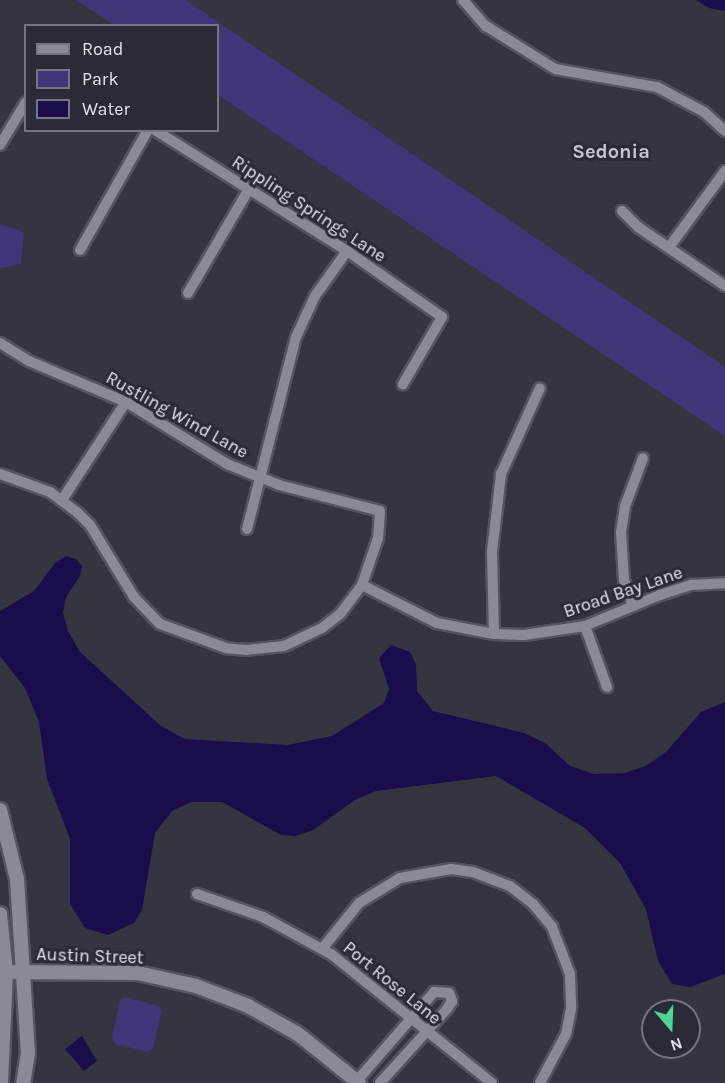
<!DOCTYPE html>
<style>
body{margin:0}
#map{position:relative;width:725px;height:1083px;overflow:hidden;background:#353542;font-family:Karla,sans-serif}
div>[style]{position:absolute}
.green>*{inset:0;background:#3e3778}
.water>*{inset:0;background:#1b0c4b}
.roads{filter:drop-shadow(2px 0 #54545f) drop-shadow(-2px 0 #54545f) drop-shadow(0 2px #54545f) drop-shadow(0 -2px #54545f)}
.minor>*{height:10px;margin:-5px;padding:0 5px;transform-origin:5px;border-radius:5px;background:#898998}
.tertiary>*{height:14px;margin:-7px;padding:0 7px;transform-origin:7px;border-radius:7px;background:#898998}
span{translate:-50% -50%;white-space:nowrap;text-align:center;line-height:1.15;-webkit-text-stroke:6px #2b2b37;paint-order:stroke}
.street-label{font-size:18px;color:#e2e3eb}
.neighbourhood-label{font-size:20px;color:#c3c3d3;font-weight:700}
.legend{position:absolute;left:24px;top:24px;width:195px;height:108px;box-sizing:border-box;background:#2b2b37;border:2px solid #74757f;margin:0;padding:8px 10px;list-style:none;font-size:18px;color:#e2e3eb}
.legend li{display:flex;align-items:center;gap:12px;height:30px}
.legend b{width:30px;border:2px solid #74757f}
.north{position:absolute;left:641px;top:999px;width:60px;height:60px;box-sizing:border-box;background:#2b2b37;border:2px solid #74757f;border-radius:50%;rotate:161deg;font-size:16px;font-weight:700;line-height:24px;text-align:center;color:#e2e3eb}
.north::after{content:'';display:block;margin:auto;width:21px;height:27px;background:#50d398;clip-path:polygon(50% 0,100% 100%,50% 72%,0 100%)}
</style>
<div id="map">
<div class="green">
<div style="clip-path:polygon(76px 0,186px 0,725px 367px,725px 436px,218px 95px,218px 26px,114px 25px)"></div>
<div style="clip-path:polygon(0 224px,24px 232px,21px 264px,0 268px)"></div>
<div style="clip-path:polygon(125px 997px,159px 1006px,162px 1010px,153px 1049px,148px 1052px,115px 1044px,112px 1038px,120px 1000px)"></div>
</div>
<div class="water">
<div style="clip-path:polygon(696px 0,725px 0,725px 11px,709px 8px)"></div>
<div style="clip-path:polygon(66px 556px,76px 559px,82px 566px,80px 576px,66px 597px,63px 613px,68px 631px,80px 652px,161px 726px,185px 739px,288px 745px,332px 736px,384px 703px,389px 689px,379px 658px,391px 645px,410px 652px,416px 665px,417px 691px,433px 711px,524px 733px,545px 743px,570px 766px,594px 774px,624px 773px,646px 766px,666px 752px,701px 712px,725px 702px,725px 974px,690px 987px,672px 984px,658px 961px,646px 909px,620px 863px,585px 828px,496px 776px,376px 791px,355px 800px,313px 830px,296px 836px,281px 835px,222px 802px,191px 802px,172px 811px,155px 833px,142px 910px,134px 923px,108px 935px,85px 928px,70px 904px,70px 839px,47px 779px,39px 722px,25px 688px,0 656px,0 611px,34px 591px,55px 563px)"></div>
<div style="clip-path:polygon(82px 1036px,97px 1061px,84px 1071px,65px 1049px)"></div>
</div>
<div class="roads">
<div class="minor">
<div style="left:463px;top:0;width:35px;rotate:49deg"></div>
<div style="left:486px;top:26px;width:81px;rotate:31.9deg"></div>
<div style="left:555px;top:69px;width:104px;rotate:10deg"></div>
<div style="left:657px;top:87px;width:53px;rotate:28deg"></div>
<div style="left:704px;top:112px;width:28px;rotate:42deg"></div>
<div style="left:155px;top:130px;width:227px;rotate:32.2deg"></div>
<div style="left:347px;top:251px;width:116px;rotate:34.8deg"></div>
<div style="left:442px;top:317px;width:78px;rotate:120.2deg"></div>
<div style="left:0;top:145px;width:50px;rotate:-58.8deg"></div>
<div style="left:622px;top:211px;width:23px;rotate:45deg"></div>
<div style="left:638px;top:227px;width:105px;rotate:34.1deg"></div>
<div style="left:670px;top:246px;width:93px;rotate:-53.7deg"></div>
<div style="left:80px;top:250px;width:138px;rotate:-60.5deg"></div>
<div style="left:188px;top:293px;width:121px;rotate:-59.6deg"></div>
<div style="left:0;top:343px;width:34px;rotate:32deg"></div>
<div style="left:29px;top:361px;width:105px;rotate:22.9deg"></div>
<div style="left:126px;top:402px;width:119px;rotate:31.5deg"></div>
<div style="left:227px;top:464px;width:56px;rotate:22deg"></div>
<div style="left:279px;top:485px;width:104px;rotate:14.4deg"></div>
<div style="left:380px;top:511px;width:27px;rotate:94deg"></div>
<div style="left:378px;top:538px;width:50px;rotate:108.8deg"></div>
<div style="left:362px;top:585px;width:36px;rotate:127deg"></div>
<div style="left:340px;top:614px;width:23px;rotate:142deg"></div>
<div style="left:322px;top:628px;width:42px;rotate:154.7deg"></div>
<div style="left:284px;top:646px;width:37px;rotate:174deg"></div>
<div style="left:247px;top:650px;width:21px;rotate:-175deg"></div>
<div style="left:226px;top:648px;width:70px;rotate:-160deg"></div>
<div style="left:160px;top:624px;width:37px;rotate:-134deg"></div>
<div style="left:134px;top:597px;width:84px;rotate:-121.4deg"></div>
<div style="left:90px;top:525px;width:17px;rotate:-135deg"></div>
<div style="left:78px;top:513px;width:35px;rotate:-143deg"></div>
<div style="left:50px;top:492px;width:53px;rotate:-160.2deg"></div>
<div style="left:62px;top:500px;width:117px;rotate:-56.9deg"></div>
<div style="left:247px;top:529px;width:198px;rotate:-75.7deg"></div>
<div style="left:296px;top:337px;width:45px;rotate:-65.1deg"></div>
<div style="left:315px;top:296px;width:55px;rotate:-54.6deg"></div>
<div style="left:362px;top:585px;width:84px;rotate:26.9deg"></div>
<div style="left:437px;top:623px;width:58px;rotate:10.9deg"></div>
<div style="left:494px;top:634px;width:30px;rotate:2deg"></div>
<div style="left:524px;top:635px;width:62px;rotate:-8.4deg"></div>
<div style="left:585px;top:626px;width:81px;rotate:-22.5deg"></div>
<div style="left:660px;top:595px;width:33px;rotate:-18deg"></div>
<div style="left:691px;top:585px;width:34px;rotate:-3deg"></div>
<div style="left:633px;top:606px;width:28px;rotate:-109deg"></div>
<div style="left:624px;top:580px;width:48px;rotate:-93.6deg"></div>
<div style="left:621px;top:532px;width:26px;rotate:-81deg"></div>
<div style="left:625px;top:506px;width:51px;rotate:-69.4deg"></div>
<div style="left:585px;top:626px;width:65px;rotate:70.2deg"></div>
<div style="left:494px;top:634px;width:82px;rotate:-91.4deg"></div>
<div style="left:492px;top:552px;width:79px;rotate:-83.4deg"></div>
<div style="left:501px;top:474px;width:94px;rotate:-65.6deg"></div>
<div style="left:197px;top:894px;width:70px;rotate:19.2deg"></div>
<div style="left:263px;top:917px;width:77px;rotate:28.6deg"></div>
<div style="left:331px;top:954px;width:206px;rotate:38.7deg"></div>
<div style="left:322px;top:949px;width:59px;rotate:-51.2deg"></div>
<div style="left:359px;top:903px;width:48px;rotate:-31.4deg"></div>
<div style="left:400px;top:878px;width:52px;rotate:-10deg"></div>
<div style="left:451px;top:869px;width:22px;rotate:8deg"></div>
<div style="left:473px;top:872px;width:40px;rotate:21deg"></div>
<div style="left:510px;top:886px;width:29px;rotate:38deg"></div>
<div style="left:533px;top:904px;width:30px;rotate:50deg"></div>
<div style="left:552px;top:927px;width:50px;rotate:69deg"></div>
<div style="left:570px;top:974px;width:35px;rotate:88deg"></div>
<div style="left:571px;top:1009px;width:25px;rotate:101deg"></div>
<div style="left:566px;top:1034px;width:55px;rotate:118deg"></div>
<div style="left:355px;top:1083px;width:121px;rotate:-49deg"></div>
<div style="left:434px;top:992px;width:15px;rotate:4deg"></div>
<div style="left:449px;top:993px;width:9px;rotate:69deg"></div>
<div style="left:452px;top:1001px;width:9px;rotate:122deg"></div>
<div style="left:447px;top:1009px;width:100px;rotate:132.2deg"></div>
</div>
<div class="tertiary">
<div style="left:0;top:810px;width:71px;rotate:76.2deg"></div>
<div style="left:17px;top:879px;width:174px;rotate:86.4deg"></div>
<div style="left:28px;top:1053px;width:30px;rotate:99deg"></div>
<div style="left:0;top:914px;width:58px;rotate:84.1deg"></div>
<div style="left:6px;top:972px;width:111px;rotate:92.6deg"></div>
<div style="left:6px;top:972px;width:132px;rotate:0.4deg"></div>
<div style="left:138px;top:973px;width:59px;rotate:12.6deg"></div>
<div style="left:196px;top:986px;width:56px;rotate:21deg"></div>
<div style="left:248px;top:1006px;width:57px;rotate:29.2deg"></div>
<div style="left:298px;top:1034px;width:78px;rotate:38.8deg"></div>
</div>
</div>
<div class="street-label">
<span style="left:309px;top:209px;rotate:33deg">Rippling Springs Lane</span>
<span style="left:177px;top:415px;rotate:29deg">Rustling Wind Lane</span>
<span style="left:623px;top:592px;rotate:-19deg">Broad Bay Lane</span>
<span style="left:90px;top:956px;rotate:2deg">Austin Street</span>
<span style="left:392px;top:983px;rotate:39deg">Port Rose Lane</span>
</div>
<div class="neighbourhood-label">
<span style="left:611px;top:151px">Sedonia</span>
</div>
<ul class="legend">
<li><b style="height:8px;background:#898998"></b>Road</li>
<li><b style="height:16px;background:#3e3778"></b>Park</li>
<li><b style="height:16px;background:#1b0c4b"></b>Water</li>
</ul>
<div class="north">N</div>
</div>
